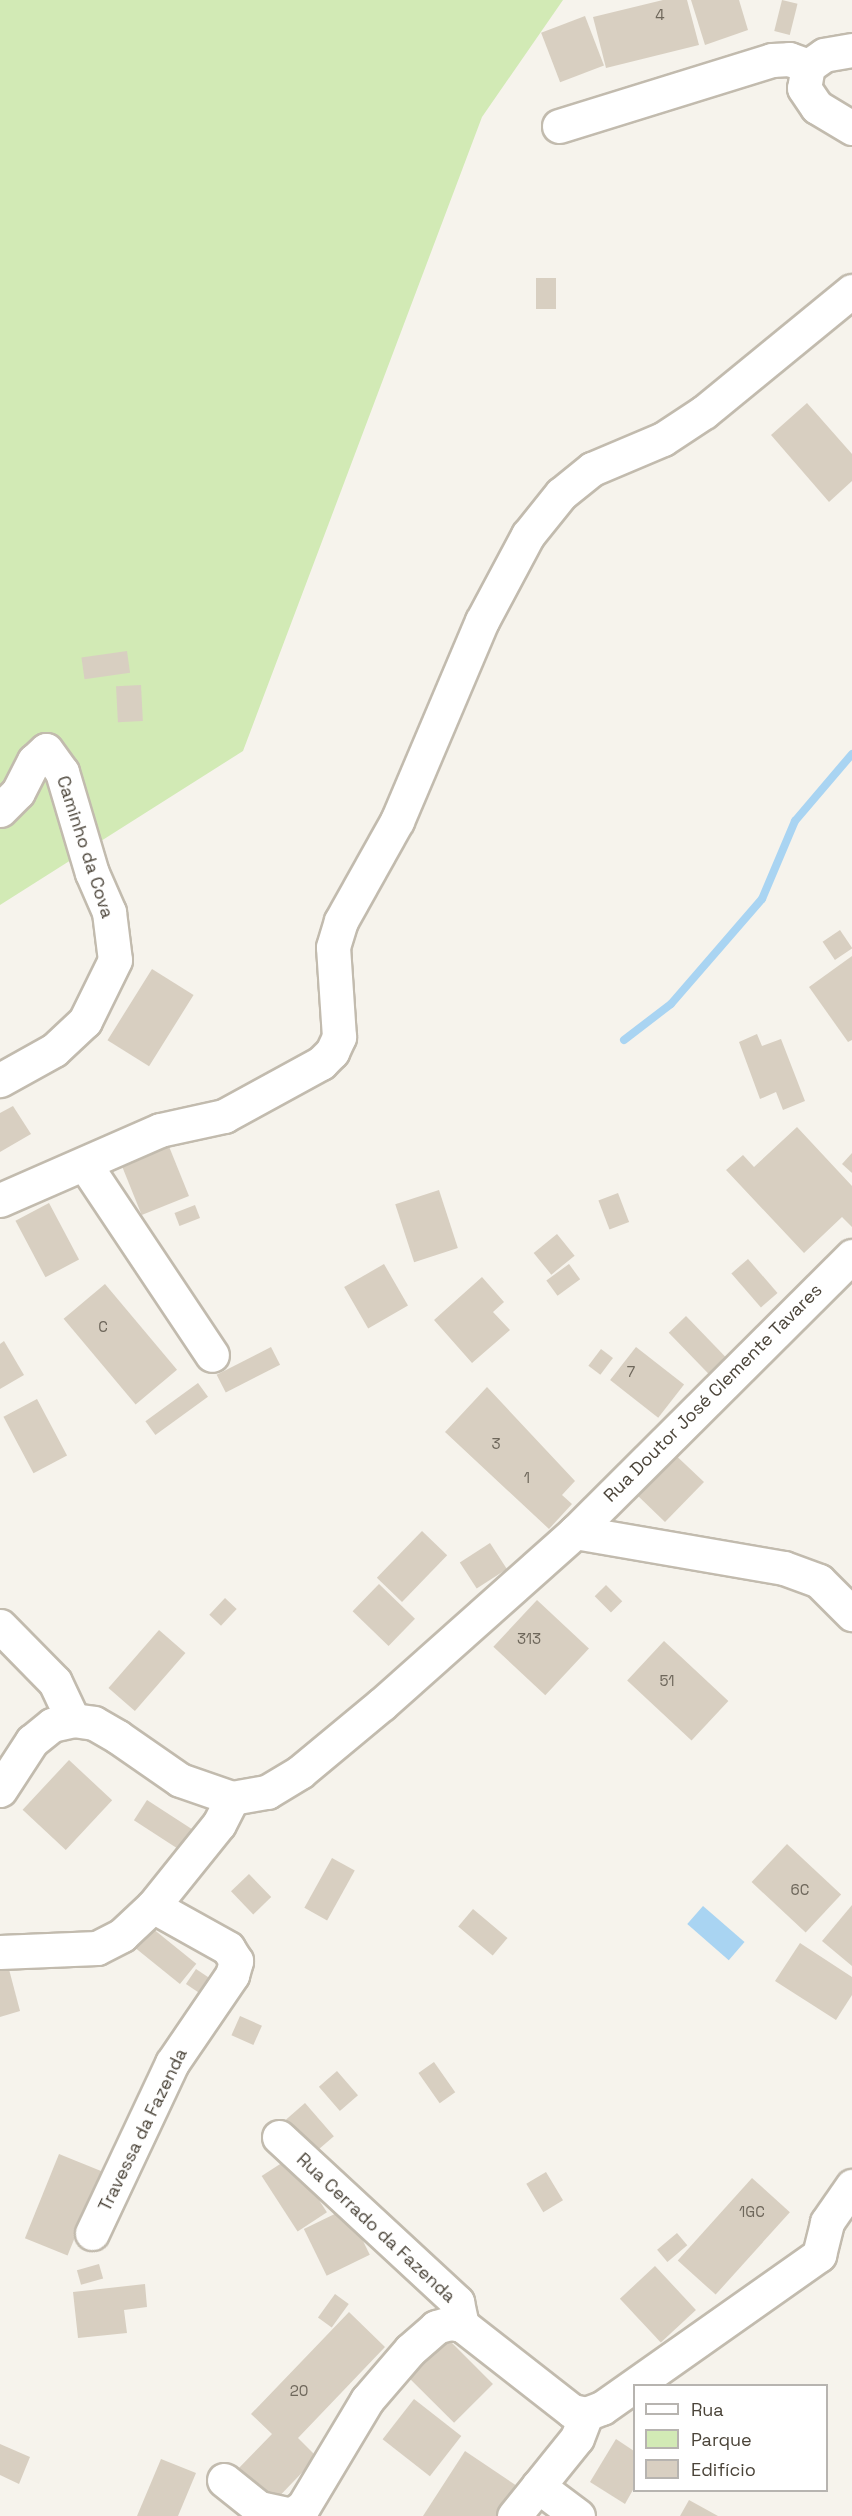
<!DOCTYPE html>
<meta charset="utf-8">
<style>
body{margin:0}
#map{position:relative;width:852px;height:2516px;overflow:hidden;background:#f6f3ec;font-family:"Space Grotesk",sans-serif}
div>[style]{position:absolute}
.green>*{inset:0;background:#d2eab5}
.water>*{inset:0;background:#a9d4f2;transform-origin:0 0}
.stream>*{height:8px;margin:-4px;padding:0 4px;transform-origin:4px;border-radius:4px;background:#a9d4f2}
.building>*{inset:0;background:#d8cfc1;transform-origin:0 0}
.roads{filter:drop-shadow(2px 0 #c2bbae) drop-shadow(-2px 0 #c2bbae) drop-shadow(0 2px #c2bbae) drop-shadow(0 -2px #c2bbae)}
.minor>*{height:33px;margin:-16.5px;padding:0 16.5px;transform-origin:16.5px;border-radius:16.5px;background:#fff}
span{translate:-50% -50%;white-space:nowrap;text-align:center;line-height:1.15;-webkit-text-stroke:4.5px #fff;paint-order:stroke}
.number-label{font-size:15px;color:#6e675b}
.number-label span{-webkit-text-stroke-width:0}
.street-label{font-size:18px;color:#4b4439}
.legend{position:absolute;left:633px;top:2384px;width:195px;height:108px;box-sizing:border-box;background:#fff;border:2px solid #b7b4b0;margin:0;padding:8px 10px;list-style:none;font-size:18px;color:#4b4439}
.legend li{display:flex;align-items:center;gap:12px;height:30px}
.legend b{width:30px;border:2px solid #b7b4b0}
</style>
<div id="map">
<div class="green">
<div style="clip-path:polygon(0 0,563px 0,482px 117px,243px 751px,0 905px)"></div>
</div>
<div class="water">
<div style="left:703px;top:1906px;width:55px;height:24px;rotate:41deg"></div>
</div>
<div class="stream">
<div style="left:624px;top:1040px;width:59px;rotate:-37.5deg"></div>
<div style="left:671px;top:1004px;width:139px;rotate:-49.1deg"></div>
<div style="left:762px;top:899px;width:85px;rotate:-67.1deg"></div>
<div style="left:795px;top:821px;width:88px;rotate:-49.6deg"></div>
</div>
<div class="building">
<div style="clip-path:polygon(663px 0,687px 0,699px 45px,606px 68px,593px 17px)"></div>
<div style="clip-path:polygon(691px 0,739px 0,748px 30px,705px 45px)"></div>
<div style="left:782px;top:0;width:16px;height:32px;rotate:14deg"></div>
<div style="left:585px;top:16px;width:53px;height:47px;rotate:69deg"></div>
<div style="left:536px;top:278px;width:20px;height:31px"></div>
<div style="clip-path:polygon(807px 403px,852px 454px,852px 481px,829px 502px,771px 435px)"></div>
<div style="left:127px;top:651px;width:22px;height:46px;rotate:82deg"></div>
<div style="left:141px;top:685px;width:36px;height:25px;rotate:87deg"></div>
<div style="left:840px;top:930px;width:22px;height:21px;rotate:56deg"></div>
<div style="clip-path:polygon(852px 956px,852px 1040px,848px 1042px,809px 987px)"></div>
<div style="left:152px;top:969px;width:49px;height:84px;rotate:32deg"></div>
<div style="clip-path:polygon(757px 1034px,762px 1046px,781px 1039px,805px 1101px,783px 1110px,776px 1092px,760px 1099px,739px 1042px)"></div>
<div style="clip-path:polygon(13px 1106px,31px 1134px,0 1152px,0 1113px)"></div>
<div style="clip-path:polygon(797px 1127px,852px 1186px,852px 1227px,842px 1217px,804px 1253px,726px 1170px,743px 1155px,754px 1167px)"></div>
<div style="left:168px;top:1144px;width:56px;height:51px;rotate:68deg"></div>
<div style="clip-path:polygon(852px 1153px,852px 1173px,842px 1164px)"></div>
<div style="left:439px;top:1190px;width:61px;height:46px;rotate:72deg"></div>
<div style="left:618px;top:1193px;width:31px;height:21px;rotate:69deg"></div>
<div style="left:49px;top:1203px;width:64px;height:38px;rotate:62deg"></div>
<div style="left:195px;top:1205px;width:14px;height:22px;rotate:69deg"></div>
<div style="left:557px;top:1234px;width:28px;height:30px;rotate:51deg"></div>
<div style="left:748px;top:1259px;width:45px;height:22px;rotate:49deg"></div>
<div style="left:384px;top:1264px;width:48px;height:46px;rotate:60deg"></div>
<div style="left:569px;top:1264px;width:19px;height:28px;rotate:54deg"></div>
<div style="clip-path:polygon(482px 1277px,504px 1302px,493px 1312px,510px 1330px,472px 1363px,434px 1320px)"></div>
<div style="left:105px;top:1284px;width:112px;height:54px;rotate:50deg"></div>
<div style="left:686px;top:1316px;width:59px;height:24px;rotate:46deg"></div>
<div style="clip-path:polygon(4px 1341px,24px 1375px,0 1389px,0 1344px)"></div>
<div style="left:271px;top:1347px;width:20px;height:61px;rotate:63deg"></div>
<div style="left:636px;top:1347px;width:61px;height:42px;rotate:38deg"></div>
<div style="left:601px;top:1349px;width:15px;height:21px;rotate:37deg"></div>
<div style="left:198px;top:1383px;width:17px;height:65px;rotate:54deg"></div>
<div style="clip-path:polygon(487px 1387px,575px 1481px,562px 1495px,572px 1504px,549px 1529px,445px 1432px)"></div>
<div style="left:37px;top:1399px;width:64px;height:38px;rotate:62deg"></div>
<div style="clip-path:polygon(668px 1448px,704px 1482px,665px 1522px,636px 1494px)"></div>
<div style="left:422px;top:1531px;width:35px;height:65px;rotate:44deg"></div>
<div style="left:490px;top:1543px;width:31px;height:36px;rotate:57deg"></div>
<div style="left:379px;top:1584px;width:50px;height:38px;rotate:44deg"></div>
<div style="left:606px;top:1585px;width:23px;height:16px;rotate:45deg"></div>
<div style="left:225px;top:1598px;width:16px;height:23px;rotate:43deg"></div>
<div style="left:537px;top:1600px;width:71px;height:64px;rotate:43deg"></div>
<div style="left:159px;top:1630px;width:35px;height:77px;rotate:41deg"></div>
<div style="left:664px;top:1641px;width:88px;height:54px;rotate:43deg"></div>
<div style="left:69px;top:1760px;width:59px;height:68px;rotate:43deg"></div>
<div style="left:147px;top:1800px;width:57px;height:24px;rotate:33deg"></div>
<div style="left:787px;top:1844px;width:74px;height:52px;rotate:43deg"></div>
<div style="left:332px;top:1858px;width:26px;height:57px;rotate:29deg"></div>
<div style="left:249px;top:1874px;width:32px;height:25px;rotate:46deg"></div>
<div style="clip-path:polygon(852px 1905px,852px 1966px,822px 1941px)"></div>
<div style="left:473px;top:1909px;width:45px;height:23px;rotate:40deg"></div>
<div style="left:152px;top:1928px;width:57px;height:26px;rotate:39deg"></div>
<div style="clip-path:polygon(800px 1943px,852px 1977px,852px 1995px,836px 2020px,775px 1981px)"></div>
<div style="clip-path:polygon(6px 1958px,20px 2011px,0 2017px,0 1960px)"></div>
<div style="left:196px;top:1969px;width:18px;height:18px;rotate:34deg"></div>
<div style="left:240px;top:2016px;width:24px;height:21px;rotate:24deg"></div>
<div style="left:434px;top:2062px;width:37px;height:19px;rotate:55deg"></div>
<div style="left:337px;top:2071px;width:32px;height:24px;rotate:49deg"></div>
<div style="left:305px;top:2103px;width:44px;height:25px;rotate:49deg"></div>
<div style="left:59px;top:2154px;width:46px;height:91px;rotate:22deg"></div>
<div style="left:291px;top:2157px;width:66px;height:35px;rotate:57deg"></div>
<div style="left:546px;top:2172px;width:33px;height:23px;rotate:59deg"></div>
<div style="left:752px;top:2178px;width:51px;height:111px;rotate:42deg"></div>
<div style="left:347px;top:2208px;width:52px;height:48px;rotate:64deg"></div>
<div style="left:677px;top:2233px;width:16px;height:26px;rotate:50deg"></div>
<div style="left:99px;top:2264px;width:15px;height:23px;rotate:74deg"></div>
<div style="left:655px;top:2266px;width:60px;height:48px;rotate:47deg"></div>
<div style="clip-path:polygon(145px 2284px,147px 2307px,124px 2310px,127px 2333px,78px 2338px,73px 2292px)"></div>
<div style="left:335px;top:2294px;width:17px;height:29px;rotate:36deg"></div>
<div style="clip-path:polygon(349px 2312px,385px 2347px,298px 2438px,317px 2457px,270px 2506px,235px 2472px,272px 2434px,251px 2414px)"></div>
<div style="left:447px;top:2338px;width:65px;height:55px;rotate:45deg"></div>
<div style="left:414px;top:2399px;width:60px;height:51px;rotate:38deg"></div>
<div style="clip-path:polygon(616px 2439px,634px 2451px,634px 2488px,625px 2504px,590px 2482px)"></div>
<div style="clip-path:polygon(0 2444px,30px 2457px,19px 2484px,0 2475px)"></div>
<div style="clip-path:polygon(465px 2451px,520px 2488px,501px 2516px,423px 2516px)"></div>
<div style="clip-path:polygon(161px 2459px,196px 2473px,178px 2516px,137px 2516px)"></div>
<div style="clip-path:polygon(689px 2500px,718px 2516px,680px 2516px)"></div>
</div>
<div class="roads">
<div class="minor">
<div style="left:852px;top:50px;width:28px;rotate:170deg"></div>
<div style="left:824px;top:55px;width:19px;rotate:145deg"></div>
<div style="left:808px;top:66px;width:22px;rotate:100deg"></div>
<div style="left:804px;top:88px;width:23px;rotate:56deg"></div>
<div style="left:817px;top:107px;width:41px;rotate:31deg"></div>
<div style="left:559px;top:126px;width:223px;rotate:-17.2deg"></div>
<div style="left:772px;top:60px;width:17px;rotate:-3deg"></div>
<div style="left:789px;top:59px;width:20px;rotate:20deg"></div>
<div style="left:0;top:810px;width:25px;rotate:-45deg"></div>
<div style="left:18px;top:792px;width:35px;rotate:-63deg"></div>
<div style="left:34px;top:761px;width:16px;rotate:-43deg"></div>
<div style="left:46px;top:750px;width:27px;rotate:54deg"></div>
<div style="left:62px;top:772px;width:105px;rotate:73.5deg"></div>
<div style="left:92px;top:873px;width:43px;rotate:66.4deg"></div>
<div style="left:109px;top:912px;width:48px;rotate:82.9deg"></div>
<div style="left:115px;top:960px;width:68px;rotate:116.2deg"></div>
<div style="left:85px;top:1021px;width:42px;rotate:136.9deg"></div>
<div style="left:54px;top:1050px;width:62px;rotate:150.9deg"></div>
<div style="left:86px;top:1166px;width:227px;rotate:56.3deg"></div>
<div style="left:0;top:1200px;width:175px;rotate:-23.6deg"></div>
<div style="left:160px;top:1130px;width:66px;rotate:-12.3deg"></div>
<div style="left:224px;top:1116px;width:111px;rotate:-28.7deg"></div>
<div style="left:321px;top:1063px;width:16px;rotate:-45deg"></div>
<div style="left:332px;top:1052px;width:17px;rotate:-65deg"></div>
<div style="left:339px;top:1037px;width:90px;rotate:-93.8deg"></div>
<div style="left:333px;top:947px;width:27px;rotate:-73deg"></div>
<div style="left:341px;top:921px;width:115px;rotate:-60.8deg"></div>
<div style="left:397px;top:821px;width:217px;rotate:-67deg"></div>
<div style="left:482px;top:621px;width:98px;rotate:-61.9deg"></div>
<div style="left:528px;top:535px;width:53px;rotate:-51.2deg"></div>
<div style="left:561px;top:494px;width:40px;rotate:-39deg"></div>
<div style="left:592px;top:469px;width:77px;rotate:-22.9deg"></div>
<div style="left:663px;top:439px;width:49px;rotate:-33.4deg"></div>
<div style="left:704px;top:412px;width:191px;rotate:-39.3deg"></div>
<div style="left:575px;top:1532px;width:212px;rotate:9.8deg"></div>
<div style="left:784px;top:1568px;width:37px;rotate:20deg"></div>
<div style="left:819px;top:1581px;width:47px;rotate:45deg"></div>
<div style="left:0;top:1626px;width:78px;rotate:45.5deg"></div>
<div style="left:55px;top:1682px;width:42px;rotate:64.7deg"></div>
<div style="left:0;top:1790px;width:59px;rotate:-56.9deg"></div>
<div style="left:32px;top:1741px;width:26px;rotate:-39deg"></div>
<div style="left:52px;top:1725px;width:22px;rotate:-13deg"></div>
<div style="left:73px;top:1720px;width:21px;rotate:8deg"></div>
<div style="left:94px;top:1723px;width:28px;rotate:30deg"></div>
<div style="left:118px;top:1737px;width:75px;rotate:34.7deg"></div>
<div style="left:180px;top:1780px;width:55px;rotate:19.1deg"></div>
<div style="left:232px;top:1798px;width:36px;rotate:-10deg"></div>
<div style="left:267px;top:1792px;width:39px;rotate:-31deg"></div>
<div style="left:300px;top:1772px;width:107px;rotate:-39.7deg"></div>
<div style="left:382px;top:1704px;width:259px;rotate:-41.7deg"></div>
<div style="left:575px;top:1532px;width:391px;rotate:-44.9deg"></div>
<div style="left:0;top:1952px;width:97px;rotate:-2.4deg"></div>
<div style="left:97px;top:1948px;width:28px;rotate:-27deg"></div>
<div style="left:122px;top:1935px;width:42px;rotate:-43.1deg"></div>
<div style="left:153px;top:1906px;width:105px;rotate:-51.2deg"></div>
<div style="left:219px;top:1824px;width:29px;rotate:-63deg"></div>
<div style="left:279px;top:2137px;width:243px;rotate:42.8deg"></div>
<div style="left:457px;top:2302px;width:24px;rotate:78deg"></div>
<div style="left:92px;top:2233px;width:188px;rotate:-64.8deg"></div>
<div style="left:172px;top:2063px;width:107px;rotate:-55.7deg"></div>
<div style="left:232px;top:1975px;width:15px;rotate:-74deg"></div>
<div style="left:236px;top:1961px;width:15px;rotate:-122deg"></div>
<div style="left:228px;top:1948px;width:86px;rotate:-150.8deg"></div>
<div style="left:224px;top:2480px;width:45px;rotate:38.7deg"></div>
<div style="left:259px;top:2508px;width:33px;rotate:12deg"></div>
<div style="left:291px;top:2515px;width:14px;rotate:-34deg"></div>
<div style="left:303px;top:2507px;width:125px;rotate:-59.1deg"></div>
<div style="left:367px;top:2400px;width:66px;rotate:-49.3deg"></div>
<div style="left:410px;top:2350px;width:35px;rotate:-41deg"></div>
<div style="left:436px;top:2327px;width:15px;rotate:-16deg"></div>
<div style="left:450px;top:2323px;width:12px;rotate:9deg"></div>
<div style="left:462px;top:2325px;width:140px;rotate:38deg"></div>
<div style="left:572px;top:2411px;width:14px;rotate:12deg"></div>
<div style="left:586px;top:2414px;width:17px;rotate:-21deg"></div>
<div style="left:602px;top:2408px;width:266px;rotate:-35.2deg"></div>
<div style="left:819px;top:2255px;width:34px;rotate:-76deg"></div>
<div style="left:827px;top:2222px;width:44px;rotate:-55.2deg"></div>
<div style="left:538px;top:2486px;width:50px;rotate:36.9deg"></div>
<div style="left:514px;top:2516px;width:100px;rotate:-51.1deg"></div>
<div style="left:577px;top:2438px;width:26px;rotate:-69deg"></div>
</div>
</div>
<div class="number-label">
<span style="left:660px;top:15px">4</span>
<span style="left:103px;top:1327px">C</span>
<span style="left:631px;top:1372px">7</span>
<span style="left:496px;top:1444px">3</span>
<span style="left:527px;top:1478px">1</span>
<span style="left:529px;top:1639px">313</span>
<span style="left:667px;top:1681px">51</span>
<span style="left:800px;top:1890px">6C</span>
<span style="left:752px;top:2212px">1GC</span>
<span style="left:299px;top:2391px">20</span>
</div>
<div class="street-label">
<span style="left:85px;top:847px;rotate:72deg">Caminho da Cova</span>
<span style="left:713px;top:1393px;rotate:-45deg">Rua Doutor José Clemente Tavares</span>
<span style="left:143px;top:2130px;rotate:-64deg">Travessa da Fazenda</span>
<span style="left:376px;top:2228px;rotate:43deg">Rua Cerrado da Fazenda</span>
</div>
<ul class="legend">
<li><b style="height:8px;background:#fff"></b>Rua</li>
<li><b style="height:16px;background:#d2eab5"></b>Parque</li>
<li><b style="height:16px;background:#d8cfc1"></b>Edifício</li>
</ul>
</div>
